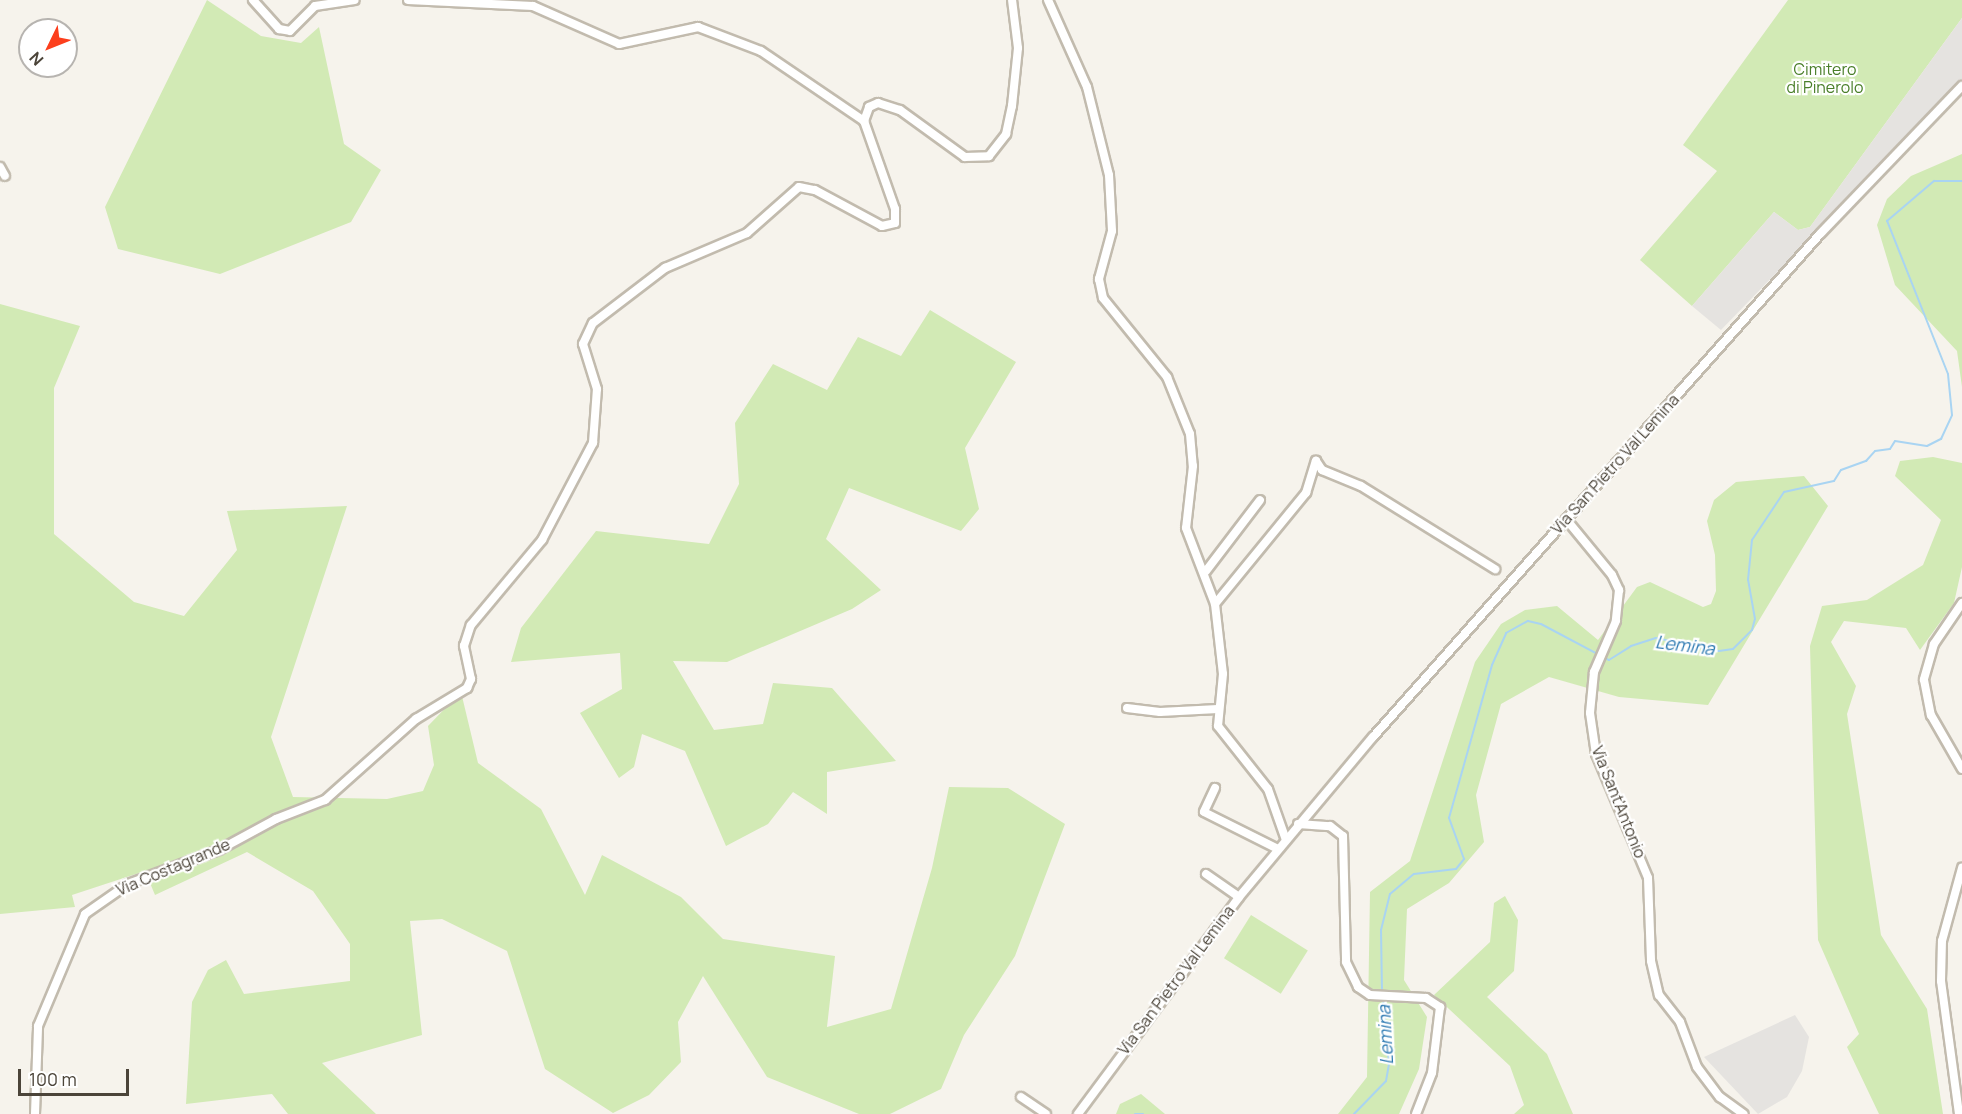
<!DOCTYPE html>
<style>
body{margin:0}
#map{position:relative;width:1962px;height:1114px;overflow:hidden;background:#f6f3ec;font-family:Manrope,sans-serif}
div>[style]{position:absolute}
.green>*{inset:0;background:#d2eab5;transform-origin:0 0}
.parking>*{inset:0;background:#e5e3e0}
.stream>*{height:2px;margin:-1px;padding:0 1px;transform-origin:1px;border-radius:1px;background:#a9d4f2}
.roads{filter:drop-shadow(2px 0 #c2bbae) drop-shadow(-2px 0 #c2bbae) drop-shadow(0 2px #c2bbae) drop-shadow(0 -2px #c2bbae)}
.minor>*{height:8px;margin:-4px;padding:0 4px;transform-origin:4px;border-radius:4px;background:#fff}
span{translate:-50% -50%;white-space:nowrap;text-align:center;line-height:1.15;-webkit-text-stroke:4.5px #fff;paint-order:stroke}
.park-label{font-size:16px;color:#4a7f2a}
.street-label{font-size:16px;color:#4b4439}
.water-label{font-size:18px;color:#2e7ab2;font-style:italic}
.north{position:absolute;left:18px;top:18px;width:60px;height:60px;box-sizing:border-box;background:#fff;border:2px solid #b7b4b0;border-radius:50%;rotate:227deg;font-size:16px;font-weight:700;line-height:24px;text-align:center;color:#4b4439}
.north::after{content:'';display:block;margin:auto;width:21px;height:27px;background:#fc3f1d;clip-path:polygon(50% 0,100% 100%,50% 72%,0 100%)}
.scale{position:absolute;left:18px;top:1069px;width:111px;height:27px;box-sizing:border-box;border:3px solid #4b4439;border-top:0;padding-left:8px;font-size:18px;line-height:21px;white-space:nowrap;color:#4b4439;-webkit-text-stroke:4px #fff;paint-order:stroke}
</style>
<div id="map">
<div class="green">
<div style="clip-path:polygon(207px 0,261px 36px,301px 43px,319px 27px,344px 144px,381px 170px,351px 222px,220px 274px,118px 249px,105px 207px)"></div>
<div style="clip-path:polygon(1788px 0,1962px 0,1962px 18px,1810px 227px,1798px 230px,1774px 212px,1692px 306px,1640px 260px,1717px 171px,1683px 145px)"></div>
<div style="clip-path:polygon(1962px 154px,1962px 387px,1957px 351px,1895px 285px,1877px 225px,1887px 199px,1911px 176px)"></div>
<div style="clip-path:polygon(0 304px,80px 326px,54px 388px,54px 534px,134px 602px,184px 616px,237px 550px,227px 511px,347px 506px,271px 737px,293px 797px,387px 799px,423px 791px,434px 765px,428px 726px,461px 692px,478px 763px,541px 809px,585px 895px,602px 855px,681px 897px,723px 939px,835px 956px,827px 1027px,891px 1009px,932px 868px,949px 787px,1008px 788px,1065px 824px,1015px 956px,964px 1035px,941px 1089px,890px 1114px,859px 1114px,767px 1077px,703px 976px,678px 1022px,681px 1062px,649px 1095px,613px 1113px,545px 1069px,507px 951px,442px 919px,410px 921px,422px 1035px,322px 1063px,376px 1114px,288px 1114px,272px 1094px,186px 1104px,192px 1002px,208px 970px,226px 960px,244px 994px,350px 981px,350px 944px,313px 891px,247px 852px,155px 895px,145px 871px,72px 895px,75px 907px,0 914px)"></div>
<div style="clip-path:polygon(930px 310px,1016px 362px,965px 448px,979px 509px,961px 531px,849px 488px,826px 539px,881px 590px,852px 609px,727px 662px,673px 661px,714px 730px,763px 724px,773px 683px,832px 688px,896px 761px,827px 772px,827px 814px,793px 792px,768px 824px,726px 846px,685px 751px,642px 734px,634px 767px,619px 778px,580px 713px,622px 689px,620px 653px,511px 662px,521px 628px,596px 531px,709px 544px,739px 484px,735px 423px,773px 364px,827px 390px,858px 337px,901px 356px)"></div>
<div style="clip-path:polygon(1933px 457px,1962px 463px,1962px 567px,1954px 603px,1920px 650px,1906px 628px,1844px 621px,1831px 642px,1856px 686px,1847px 714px,1881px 935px,1927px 1009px,1943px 1114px,1879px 1114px,1847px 1047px,1859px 1034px,1818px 940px,1810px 646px,1822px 606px,1867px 600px,1923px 565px,1941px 520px,1895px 476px,1900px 461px)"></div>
<div style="clip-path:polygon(1804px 476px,1828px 506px,1708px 705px,1619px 697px,1549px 677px,1501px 704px,1476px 795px,1484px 842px,1449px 883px,1407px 909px,1404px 980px,1427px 1017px,1419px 1069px,1399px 1114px,1338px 1114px,1367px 1077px,1370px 892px,1410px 861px,1475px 662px,1501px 624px,1525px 610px,1557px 606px,1598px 640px,1637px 587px,1650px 582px,1703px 607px,1711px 604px,1716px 591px,1715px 555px,1707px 521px,1714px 500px,1736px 482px)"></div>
<div style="clip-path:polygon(1505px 896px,1518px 920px,1514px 971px,1487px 997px,1547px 1054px,1573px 1114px,1514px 1114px,1524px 1105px,1510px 1066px,1434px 995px,1490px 942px,1494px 903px)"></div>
<div style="left:1251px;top:915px;width:67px;height:51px;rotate:32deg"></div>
<div style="clip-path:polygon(1141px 1094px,1165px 1114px,1116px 1114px,1120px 1104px)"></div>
</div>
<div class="parking">
<div style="clip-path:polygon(1962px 18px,1962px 79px,1948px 95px,1721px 330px,1692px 306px,1774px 212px,1798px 230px,1810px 227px)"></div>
<div style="clip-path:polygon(1795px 1015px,1809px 1037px,1802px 1071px,1787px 1097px,1758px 1114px,1704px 1057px)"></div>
</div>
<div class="stream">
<div style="left:1382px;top:993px;width:63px;rotate:-90.9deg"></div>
<div style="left:1381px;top:930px;width:37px;rotate:-76deg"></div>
<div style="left:1390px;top:894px;width:31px;rotate:-40deg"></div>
<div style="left:1414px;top:874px;width:42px;rotate:-6.8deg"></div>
<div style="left:1456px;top:869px;width:13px;rotate:-51deg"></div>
<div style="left:1464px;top:859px;width:44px;rotate:-110.1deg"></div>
<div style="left:1449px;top:818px;width:159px;rotate:-74.3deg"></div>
<div style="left:1492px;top:665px;width:35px;rotate:-66deg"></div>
<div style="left:1506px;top:633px;width:25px;rotate:-29deg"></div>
<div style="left:1528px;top:621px;width:13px;rotate:13deg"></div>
<div style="left:1541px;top:624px;width:77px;rotate:27.9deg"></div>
<div style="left:1609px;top:660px;width:26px;rotate:-32deg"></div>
<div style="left:1631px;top:646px;width:26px;rotate:-18deg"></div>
<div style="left:1656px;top:638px;width:64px;rotate:11.7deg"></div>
<div style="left:1719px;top:651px;width:14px;rotate:-8deg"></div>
<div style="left:1733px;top:649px;width:27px;rotate:-45deg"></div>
<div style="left:1752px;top:630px;width:11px;rotate:-75deg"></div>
<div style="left:1755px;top:619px;width:40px;rotate:-100deg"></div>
<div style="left:1748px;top:580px;width:40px;rotate:-84.3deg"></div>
<div style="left:1752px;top:540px;width:58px;rotate:-56.3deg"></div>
<div style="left:1784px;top:492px;width:51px;rotate:-12.4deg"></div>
<div style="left:1834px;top:481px;width:13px;rotate:-58deg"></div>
<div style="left:1841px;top:470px;width:27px;rotate:-20deg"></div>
<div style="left:1866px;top:461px;width:13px;rotate:-48deg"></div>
<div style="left:1875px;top:451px;width:15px;rotate:-8deg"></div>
<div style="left:1890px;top:449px;width:9px;rotate:-58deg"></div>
<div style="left:1895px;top:441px;width:32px;rotate:9deg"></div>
<div style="left:1927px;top:446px;width:16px;rotate:-27deg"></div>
<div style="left:1941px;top:439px;width:26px;rotate:-65deg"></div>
<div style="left:1952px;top:415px;width:41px;rotate:-95.6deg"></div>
<div style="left:1948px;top:374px;width:165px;rotate:-111.7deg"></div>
<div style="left:1887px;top:221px;width:62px;rotate:-40.4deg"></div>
<div style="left:1934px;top:181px;width:28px"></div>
<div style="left:1135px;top:1114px;width:8px"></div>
<div style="left:1354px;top:1114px;width:46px;rotate:-45.9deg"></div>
<div style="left:1386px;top:1081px;width:17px;rotate:-80deg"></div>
<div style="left:1389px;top:1064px;width:66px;rotate:-95.2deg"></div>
</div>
<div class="roads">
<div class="minor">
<div style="left:253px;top:0;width:39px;rotate:48deg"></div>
<div style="left:279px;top:29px;width:11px;rotate:10deg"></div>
<div style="left:290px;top:31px;width:35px;rotate:-45deg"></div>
<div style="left:315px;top:6px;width:40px;rotate:-8.5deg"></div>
<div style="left:408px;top:0;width:125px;rotate:2.7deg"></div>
<div style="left:533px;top:6px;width:94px;rotate:23.8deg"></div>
<div style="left:619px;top:44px;width:81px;rotate:-12.1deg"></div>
<div style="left:698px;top:27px;width:67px;rotate:20.9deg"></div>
<div style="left:761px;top:51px;width:125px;rotate:34.2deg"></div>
<div style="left:1048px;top:0;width:95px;rotate:65.9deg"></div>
<div style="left:1087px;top:87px;width:91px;rotate:76deg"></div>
<div style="left:1109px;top:175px;width:56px;rotate:86.9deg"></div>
<div style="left:1112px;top:231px;width:50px;rotate:105.2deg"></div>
<div style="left:1099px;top:279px;width:19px;rotate:78deg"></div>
<div style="left:1103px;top:298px;width:102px;rotate:51deg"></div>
<div style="left:1167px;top:377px;width:61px;rotate:68deg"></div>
<div style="left:1190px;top:434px;width:32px;rotate:85deg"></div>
<div style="left:1193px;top:466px;width:62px;rotate:96.4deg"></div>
<div style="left:1186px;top:528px;width:81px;rotate:69.1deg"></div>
<div style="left:1215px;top:604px;width:70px;rotate:83.5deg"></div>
<div style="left:1223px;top:674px;width:52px;rotate:95.5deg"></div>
<div style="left:1218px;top:726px;width:80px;rotate:51.6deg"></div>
<div style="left:1268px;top:789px;width:54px;rotate:70.6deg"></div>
<div style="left:0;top:167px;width:10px;rotate:61deg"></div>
<div style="left:1566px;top:519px;width:72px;rotate:50.6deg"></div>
<div style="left:1612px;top:575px;width:17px;rotate:65deg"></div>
<div style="left:1619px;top:590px;width:31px;rotate:96deg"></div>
<div style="left:1616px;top:621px;width:56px;rotate:113.3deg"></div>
<div style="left:1594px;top:672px;width:41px;rotate:95.6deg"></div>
<div style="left:1590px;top:713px;width:41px;rotate:81.7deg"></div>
<div style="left:1596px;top:754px;width:134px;rotate:67.2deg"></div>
<div style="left:1648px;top:878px;width:83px;rotate:87.9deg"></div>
<div style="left:1651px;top:961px;width:35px;rotate:77deg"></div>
<div style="left:1659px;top:995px;width:34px;rotate:52deg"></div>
<div style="left:1680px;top:1022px;width:48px;rotate:69.3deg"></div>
<div style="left:1697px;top:1067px;width:38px;rotate:53deg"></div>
<div style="left:1720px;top:1097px;width:29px;rotate:36deg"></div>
<div style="left:1206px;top:571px;width:89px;rotate:-52.7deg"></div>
<div style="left:1962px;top:603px;width:50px;rotate:124.3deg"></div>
<div style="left:1934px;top:644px;width:37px;rotate:106deg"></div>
<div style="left:1924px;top:680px;width:36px;rotate:79deg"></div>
<div style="left:1931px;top:715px;width:62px;rotate:60.1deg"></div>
<div style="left:1215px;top:604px;width:144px;rotate:-50.7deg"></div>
<div style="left:1306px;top:493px;width:34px;rotate:-73deg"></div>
<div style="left:1316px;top:461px;width:11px;rotate:56deg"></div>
<div style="left:1322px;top:470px;width:42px;rotate:22.3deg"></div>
<div style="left:1361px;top:486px;width:158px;rotate:31.8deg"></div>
<div style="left:1127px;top:708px;width:33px;rotate:7deg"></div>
<div style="left:1160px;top:712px;width:58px;rotate:-3deg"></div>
<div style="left:1215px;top:788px;width:26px;rotate:115deg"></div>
<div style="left:1204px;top:812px;width:83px;rotate:26.6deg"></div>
<div style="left:1298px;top:824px;width:32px;rotate:4deg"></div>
<div style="left:1330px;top:826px;width:16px;rotate:38deg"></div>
<div style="left:1343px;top:836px;width:126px;rotate:88.6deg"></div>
<div style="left:1346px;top:962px;width:28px;rotate:64deg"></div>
<div style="left:1358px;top:987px;width:14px;rotate:34deg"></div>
<div style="left:1370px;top:995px;width:56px;rotate:3.1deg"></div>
<div style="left:1426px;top:998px;width:17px;rotate:33deg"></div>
<div style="left:1440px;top:1007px;width:66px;rotate:96.9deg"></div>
<div style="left:1432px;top:1073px;width:44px;rotate:111.3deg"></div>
<div style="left:1206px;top:874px;width:40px;rotate:34.9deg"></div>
<div style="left:1021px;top:1097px;width:30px;rotate:34deg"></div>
<div style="left:35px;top:1114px;width:88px;rotate:-88deg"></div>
<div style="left:38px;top:1026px;width:121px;rotate:-67.2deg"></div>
<div style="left:85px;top:914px;width:52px;rotate:-34.9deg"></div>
<div style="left:128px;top:884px;width:97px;rotate:-20.5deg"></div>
<div style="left:219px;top:850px;width:65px;rotate:-28.5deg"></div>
<div style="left:276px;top:819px;width:53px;rotate:-21.2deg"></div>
<div style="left:325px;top:800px;width:122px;rotate:-41.7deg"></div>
<div style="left:416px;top:719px;width:60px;rotate:-31.3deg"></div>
<div style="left:467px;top:688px;width:10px;rotate:-66deg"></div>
<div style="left:471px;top:679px;width:34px;rotate:-102deg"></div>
<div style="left:464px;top:646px;width:22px;rotate:-72deg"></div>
<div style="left:471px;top:625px;width:111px;rotate:-50.1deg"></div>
<div style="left:542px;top:540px;width:110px;rotate:-62.3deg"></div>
<div style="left:593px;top:443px;width:54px;rotate:-85.8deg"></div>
<div style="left:597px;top:389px;width:47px;rotate:-107.3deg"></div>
<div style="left:583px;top:344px;width:23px;rotate:-65deg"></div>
<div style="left:593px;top:323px;width:91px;rotate:-37.4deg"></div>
<div style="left:665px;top:268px;width:89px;rotate:-23.1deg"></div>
<div style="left:747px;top:233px;width:69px;rotate:-41.5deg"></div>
<div style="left:799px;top:187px;width:16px;rotate:11deg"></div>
<div style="left:815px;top:190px;width:76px;rotate:28.2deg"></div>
<div style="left:882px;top:226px;width:13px;rotate:-13deg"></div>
<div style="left:895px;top:223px;width:14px;rotate:-90deg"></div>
<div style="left:895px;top:209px;width:93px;rotate:-109.4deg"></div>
<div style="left:864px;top:121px;width:15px;rotate:-70deg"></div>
<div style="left:869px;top:107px;width:10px;rotate:-24deg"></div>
<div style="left:878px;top:103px;width:23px;rotate:18deg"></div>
<div style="left:900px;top:110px;width:80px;rotate:35.9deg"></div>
<div style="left:965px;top:157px;width:24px;rotate:-2deg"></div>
<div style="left:989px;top:156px;width:28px;rotate:-52deg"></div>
<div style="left:1006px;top:134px;width:29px;rotate:-78deg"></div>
<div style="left:1012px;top:106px;width:58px;rotate:-84.1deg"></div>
<div style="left:1018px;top:48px;width:48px;rotate:-97.1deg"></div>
<div style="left:1078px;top:1114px;width:270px;rotate:-53.4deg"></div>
<div style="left:1239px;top:897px;width:209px;rotate:-50.1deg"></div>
<div style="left:1373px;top:737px;width:674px;rotate:-48.37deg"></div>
<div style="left:1821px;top:233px;width:204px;rotate:-46.2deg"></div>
<div style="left:1959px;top:1114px;width:134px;rotate:-97.7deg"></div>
<div style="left:1941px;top:981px;width:40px;rotate:-88.6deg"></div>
<div style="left:1942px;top:941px;width:76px;rotate:-74.7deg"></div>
</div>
</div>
<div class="park-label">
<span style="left:1825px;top:78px">Cimitero<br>di Pinerolo</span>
</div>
<div class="street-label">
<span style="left:1615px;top:464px;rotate:-48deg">Via San Pietro Val Lemina</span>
<span style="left:1619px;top:802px;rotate:68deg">Via Sant'Antonio</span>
<span style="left:173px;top:867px;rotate:-23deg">Via Costagrande</span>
<span style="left:1176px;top:980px;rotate:-53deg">Via San Pietro Val Lemina</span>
</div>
<div class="water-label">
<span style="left:1685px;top:645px;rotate:7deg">Lemina</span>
<span style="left:1385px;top:1035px;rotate:-93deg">Lemina</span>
</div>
<div class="north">N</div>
<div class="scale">100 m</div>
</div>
